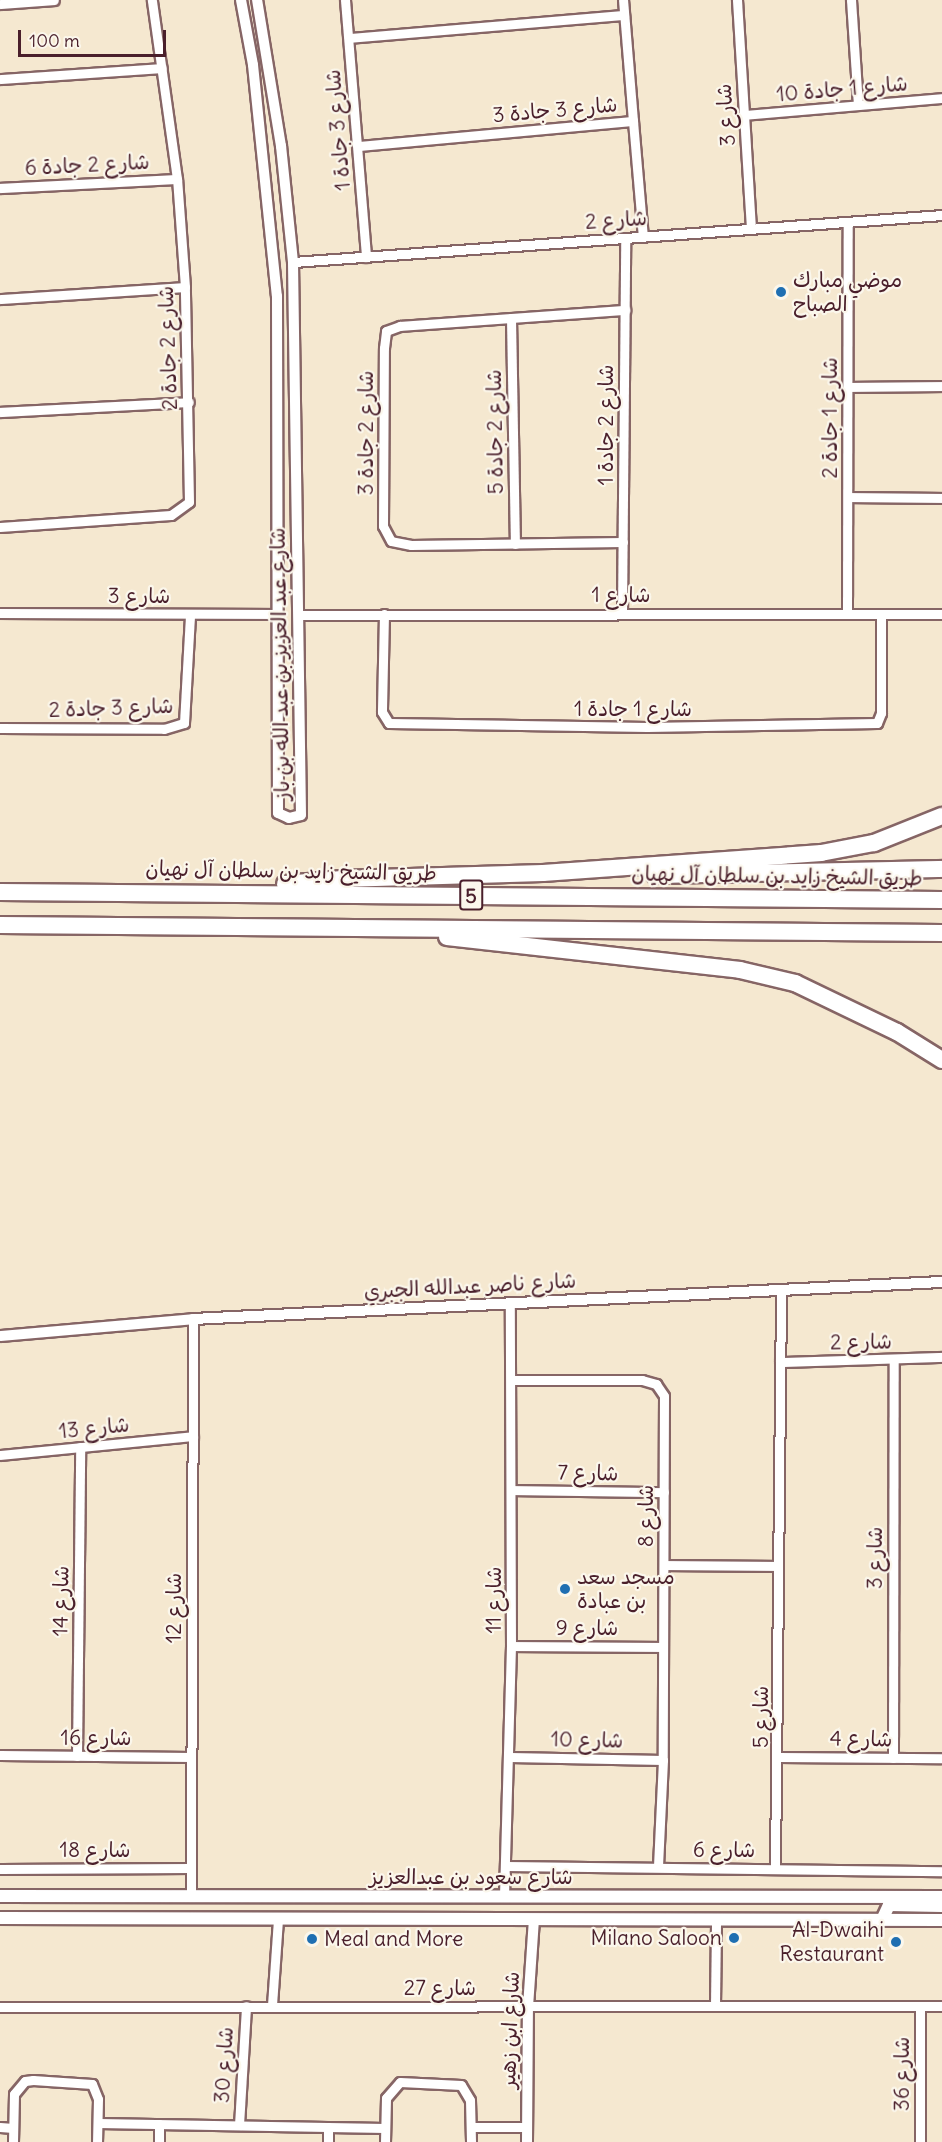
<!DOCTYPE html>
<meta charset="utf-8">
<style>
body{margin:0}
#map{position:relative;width:942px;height:2142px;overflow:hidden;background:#f5e8d0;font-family:Delius,"Playpen Sans Arabic",sans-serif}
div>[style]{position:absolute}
.roads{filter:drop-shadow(2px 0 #866565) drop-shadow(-2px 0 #866565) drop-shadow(0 2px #866565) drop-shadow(0 -2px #866565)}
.minor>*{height:9px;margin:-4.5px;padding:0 4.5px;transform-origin:4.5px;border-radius:4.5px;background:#fff}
.tertiary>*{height:10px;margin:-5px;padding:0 5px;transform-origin:5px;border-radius:5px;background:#fff}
.secondary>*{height:12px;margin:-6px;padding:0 6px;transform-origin:6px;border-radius:6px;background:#fff}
.motorway>*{height:16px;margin:-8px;padding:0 8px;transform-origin:8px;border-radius:8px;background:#fff}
.dots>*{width:16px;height:16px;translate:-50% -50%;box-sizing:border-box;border:3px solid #fbf7ec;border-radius:50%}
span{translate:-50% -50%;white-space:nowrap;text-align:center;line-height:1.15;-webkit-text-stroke:4.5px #fbf7ec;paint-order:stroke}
.shield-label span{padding:2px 4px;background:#fbf7ec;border:2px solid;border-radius:4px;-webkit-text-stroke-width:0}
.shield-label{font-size:20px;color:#4a1f2b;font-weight:700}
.street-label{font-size:21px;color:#4a1f2b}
.poi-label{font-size:21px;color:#4a1f2b}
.left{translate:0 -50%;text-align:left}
.right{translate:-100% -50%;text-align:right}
.scale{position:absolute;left:18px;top:30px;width:148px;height:27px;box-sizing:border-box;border:3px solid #4a1f2b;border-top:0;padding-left:8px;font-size:18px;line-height:21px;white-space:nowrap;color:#4a1f2b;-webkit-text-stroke:4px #fbf7ec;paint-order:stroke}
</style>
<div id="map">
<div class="roads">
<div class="minor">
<div style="left:345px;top:0;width:258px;rotate:85.3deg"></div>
<div style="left:737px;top:0;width:229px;rotate:86.5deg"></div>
<div style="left:851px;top:0;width:105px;rotate:86.2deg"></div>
<div style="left:0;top:4px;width:54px;rotate:-4.2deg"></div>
<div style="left:349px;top:38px;width:276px;rotate:-4.8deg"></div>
<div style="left:0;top:79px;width:162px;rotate:-3.9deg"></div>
<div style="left:744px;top:115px;width:199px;rotate:-4.9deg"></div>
<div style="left:633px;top:121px;width:116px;rotate:85.1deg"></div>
<div style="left:358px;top:146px;width:276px;rotate:-5.2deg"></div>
<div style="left:633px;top:121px;width:121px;rotate:-94.7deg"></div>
<div style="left:0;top:188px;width:177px;rotate:-2.9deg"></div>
<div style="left:293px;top:262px;width:651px;rotate:-4.14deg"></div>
<div style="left:0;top:299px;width:185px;rotate:-3.7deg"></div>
<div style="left:511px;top:318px;width:226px;rotate:89deg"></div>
<div style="left:848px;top:387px;width:94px;rotate:-0.6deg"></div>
<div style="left:0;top:412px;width:189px;rotate:-3deg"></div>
<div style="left:848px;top:497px;width:94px;rotate:0.6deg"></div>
<div style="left:0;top:527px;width:171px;rotate:-4deg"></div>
<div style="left:171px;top:515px;width:22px;rotate:-36deg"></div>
<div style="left:189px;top:502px;width:215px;rotate:-91.1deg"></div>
<div style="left:185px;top:287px;width:108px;rotate:-94.2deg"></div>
<div style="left:177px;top:179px;width:181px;rotate:-98deg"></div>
<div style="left:623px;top:542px;width:212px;rotate:179.2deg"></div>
<div style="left:411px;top:545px;width:20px;rotate:-169deg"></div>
<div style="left:391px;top:541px;width:17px;rotate:-118deg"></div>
<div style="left:383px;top:526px;width:178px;rotate:-89.7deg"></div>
<div style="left:384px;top:348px;width:17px;rotate:-83deg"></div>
<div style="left:386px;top:331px;width:15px;rotate:-20deg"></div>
<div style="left:400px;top:326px;width:226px;rotate:-4.1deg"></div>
<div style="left:0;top:613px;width:277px;rotate:0.2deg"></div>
<div style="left:622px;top:613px;width:375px;rotate:-89.5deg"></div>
<div style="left:384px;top:614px;width:98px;rotate:91.2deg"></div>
<div style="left:382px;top:712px;width:13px;rotate:58deg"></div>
<div style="left:389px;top:723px;width:258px;rotate:0.9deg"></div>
<div style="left:647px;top:727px;width:230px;rotate:-1deg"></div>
<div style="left:877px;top:723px;width:11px;rotate:-68deg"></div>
<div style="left:881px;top:713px;width:99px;rotate:-90deg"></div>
<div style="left:847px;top:614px;width:392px;rotate:-89.9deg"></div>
<div style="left:300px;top:615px;width:642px;rotate:-0.09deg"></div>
<div style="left:0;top:728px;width:164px;rotate:0.3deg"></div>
<div style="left:164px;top:729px;width:21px;rotate:-17deg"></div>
<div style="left:184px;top:723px;width:109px;rotate:-86.8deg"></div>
<div style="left:780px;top:1362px;width:162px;rotate:-1.8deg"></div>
<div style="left:512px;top:1380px;width:130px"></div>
<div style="left:642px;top:1380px;width:15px;rotate:16deg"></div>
<div style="left:656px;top:1384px;width:14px;rotate:56deg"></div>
<div style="left:664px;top:1396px;width:364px;rotate:90.2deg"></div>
<div style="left:663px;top:1760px;width:107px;rotate:92.7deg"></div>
<div style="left:0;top:1455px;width:194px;rotate:-5.6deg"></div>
<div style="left:512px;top:1490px;width:152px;rotate:0.8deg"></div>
<div style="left:664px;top:1565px;width:114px;rotate:0.5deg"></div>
<div style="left:511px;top:1646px;width:152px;rotate:0.4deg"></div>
<div style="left:0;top:1755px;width:191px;rotate:0.6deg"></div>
<div style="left:77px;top:1756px;width:309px;rotate:-89.4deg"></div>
<div style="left:510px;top:1757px;width:153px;rotate:1.1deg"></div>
<div style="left:779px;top:1757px;width:163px;rotate:0.4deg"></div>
<div style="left:893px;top:1758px;width:399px;rotate:-89.9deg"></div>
<div style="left:506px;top:1866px;width:436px;rotate:0.7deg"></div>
<div style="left:775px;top:1868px;width:576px;rotate:-89.4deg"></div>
<div style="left:0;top:1869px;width:191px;rotate:-0.3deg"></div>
<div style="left:504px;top:1896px;width:250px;rotate:-88.4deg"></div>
<div style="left:511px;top:1646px;width:342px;rotate:-90.2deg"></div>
<div style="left:191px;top:1897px;width:578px;rotate:-89.8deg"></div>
<div style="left:272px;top:2005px;width:86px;rotate:-86deg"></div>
<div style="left:715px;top:2006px;width:86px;rotate:-89.3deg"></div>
<div style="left:0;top:2007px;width:942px;rotate:-0.06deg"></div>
<div style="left:98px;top:2123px;width:287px;rotate:1deg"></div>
<div style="left:239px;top:2125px;width:119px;rotate:-86.6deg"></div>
<div style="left:0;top:2127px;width:13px;rotate:4deg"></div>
<div style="left:472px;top:2127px;width:55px"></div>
<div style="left:13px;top:2142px;width:48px;rotate:-88.8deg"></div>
<div style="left:14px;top:2094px;width:17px;rotate:-50deg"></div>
<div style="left:25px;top:2081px;width:8px;rotate:-7deg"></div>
<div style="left:33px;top:2080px;width:59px;rotate:3.9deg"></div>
<div style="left:92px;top:2084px;width:16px;rotate:68deg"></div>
<div style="left:98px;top:2099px;width:43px;rotate:91.3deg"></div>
<div style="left:159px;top:2142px;width:18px;rotate:-90deg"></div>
<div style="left:328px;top:2142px;width:15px;rotate:-90deg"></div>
<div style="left:385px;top:2142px;width:44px;rotate:-88.7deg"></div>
<div style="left:386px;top:2098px;width:21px;rotate:-49deg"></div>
<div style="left:400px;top:2082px;width:61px;rotate:2.8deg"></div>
<div style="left:461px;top:2085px;width:17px;rotate:59deg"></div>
<div style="left:470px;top:2100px;width:42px;rotate:88.6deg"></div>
<div style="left:920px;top:2142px;width:136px;rotate:-90deg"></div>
</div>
<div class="tertiary">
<div style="left:241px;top:0;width:66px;rotate:79.5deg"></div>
<div style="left:253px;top:65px;width:232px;rotate:84.1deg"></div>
<div style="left:277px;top:296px;width:517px;rotate:89.89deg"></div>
<div style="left:278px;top:813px;width:12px;rotate:24deg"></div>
<div style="left:289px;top:818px;width:12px;rotate:-14deg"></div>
<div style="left:301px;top:815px;width:553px;rotate:-90.83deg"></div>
<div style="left:293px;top:262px;width:117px;rotate:-95.9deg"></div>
<div style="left:281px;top:146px;width:148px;rotate:-99.3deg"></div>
<div style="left:0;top:1336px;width:194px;rotate:-5deg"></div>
<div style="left:193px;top:1319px;width:750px;rotate:-2.83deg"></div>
<div style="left:527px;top:2142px;width:135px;rotate:-89.6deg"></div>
<div style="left:528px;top:2007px;width:88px;rotate:-86.1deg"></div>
</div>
<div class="secondary">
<div style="left:0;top:1896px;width:942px;rotate:0.06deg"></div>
<div style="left:0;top:1918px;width:942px;rotate:0.12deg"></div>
<div style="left:882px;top:1920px;width:17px;rotate:-65deg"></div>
<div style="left:889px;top:1905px;width:53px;rotate:1.1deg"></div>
</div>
<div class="motorway">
<div style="left:655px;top:875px;width:287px;rotate:-1.2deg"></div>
<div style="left:285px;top:884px;width:57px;rotate:-5deg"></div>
<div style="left:342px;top:879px;width:201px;rotate:-1.7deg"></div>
<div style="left:543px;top:873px;width:279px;rotate:-4.1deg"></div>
<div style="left:821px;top:853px;width:54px;rotate:-10.7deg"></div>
<div style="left:874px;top:843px;width:73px;rotate:-21.7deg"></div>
<div style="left:0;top:892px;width:942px;rotate:0.49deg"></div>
<div style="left:0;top:925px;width:942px;rotate:0.49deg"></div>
<div style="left:447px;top:937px;width:295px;rotate:6.4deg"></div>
<div style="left:740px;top:970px;width:57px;rotate:13.3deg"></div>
<div style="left:795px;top:983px;width:113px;rotate:25.7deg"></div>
<div style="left:897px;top:1032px;width:53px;rotate:31.9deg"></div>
</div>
</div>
<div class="dots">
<div style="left:781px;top:292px;background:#1f6fb2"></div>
<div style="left:565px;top:1589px;background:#1f6fb2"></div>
<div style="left:734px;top:1938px;background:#1f6fb2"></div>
<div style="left:312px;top:1939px;background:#1f6fb2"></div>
<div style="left:896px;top:1942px;background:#1f6fb2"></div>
</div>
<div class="shield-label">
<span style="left:471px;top:895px">5</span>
</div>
<div class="street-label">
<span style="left:842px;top:89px;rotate:-5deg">شارع 1 جادة 10</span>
<span style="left:555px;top:110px;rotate:-5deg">شارع 3 جادة 3</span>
<span style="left:726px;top:115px;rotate:-94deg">شارع 3</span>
<span style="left:338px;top:130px;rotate:-95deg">شارع 3 جادة 1</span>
<span style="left:87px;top:165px;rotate:-3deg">شارع 2 جادة 6</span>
<span style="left:616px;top:220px;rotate:-4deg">شارع 2</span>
<span style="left:168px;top:348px;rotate:-92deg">شارع 2 جادة 2</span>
<span style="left:830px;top:418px;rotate:-90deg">شارع 1 جادة 2</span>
<span style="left:606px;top:425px;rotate:-90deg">شارع 2 جادة 1</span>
<span style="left:495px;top:432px;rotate:-91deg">شارع 2 جادة 5</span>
<span style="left:366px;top:433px;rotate:-90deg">شارع 2 جادة 3</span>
<span style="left:621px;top:595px">شارع 1</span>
<span style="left:139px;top:596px">شارع 3</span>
<span style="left:280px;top:664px;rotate:-91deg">شارع عبد العزيز بن عبد الله بن باز</span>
<span style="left:111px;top:708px;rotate:-2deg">شارع 3 جادة 2</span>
<span style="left:633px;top:709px">شارع 1 جادة 1</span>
<span style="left:291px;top:871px;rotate:1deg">طريق الشيخ زايد بن سلطان آل نهيان</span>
<span style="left:777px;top:876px;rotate:1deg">طريق الشيخ زايد بن سلطان آل نهيان</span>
<span style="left:470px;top:1286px;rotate:-3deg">شارع ناصر عبدالله الجبري</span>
<span style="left:861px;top:1342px;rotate:-1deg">شارع 2</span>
<span style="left:94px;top:1428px;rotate:-6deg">شارع 13</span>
<span style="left:588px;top:1473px;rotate:1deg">شارع 7</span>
<span style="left:646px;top:1516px;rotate:-90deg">شارع 8</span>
<span style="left:875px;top:1558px;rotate:-90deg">شارع 3</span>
<span style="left:494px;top:1600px;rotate:-90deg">شارع 11</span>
<span style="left:61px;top:1601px;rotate:-89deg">شارع 14</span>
<span style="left:174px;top:1608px;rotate:-90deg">شارع 12</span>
<span style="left:587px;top:1628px">شارع 9</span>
<span style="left:761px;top:1717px;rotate:-90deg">شارع 5</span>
<span style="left:96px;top:1738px">شارع 16</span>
<span style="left:861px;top:1739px;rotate:1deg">شارع 4</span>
<span style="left:587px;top:1740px;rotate:1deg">شارع 10</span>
<span style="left:95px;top:1850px">شارع 18</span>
<span style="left:724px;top:1850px">شارع 6</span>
<span style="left:471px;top:1877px">شارع سعود بن عبدالعزيز</span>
<span style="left:440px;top:1988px">شارع 27</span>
<span style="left:510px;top:2030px;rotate:-88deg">شارع ابن زهير</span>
<span style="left:224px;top:2065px;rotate:-87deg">شارع 30</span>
<span style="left:902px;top:2074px;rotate:-90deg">شارع 36</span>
</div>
<div class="poi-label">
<span class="left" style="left:793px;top:292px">موضي مبارك<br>الصباح</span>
<span class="left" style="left:577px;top:1589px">مسجد سعد<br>بن عبادة</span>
<span class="right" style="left:884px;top:1942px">Al-Dwaihi<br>Restaurant</span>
<span class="right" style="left:722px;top:1938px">Milano Saloon</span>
<span class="left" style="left:324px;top:1939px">Meal and More</span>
</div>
<div class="scale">100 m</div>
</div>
